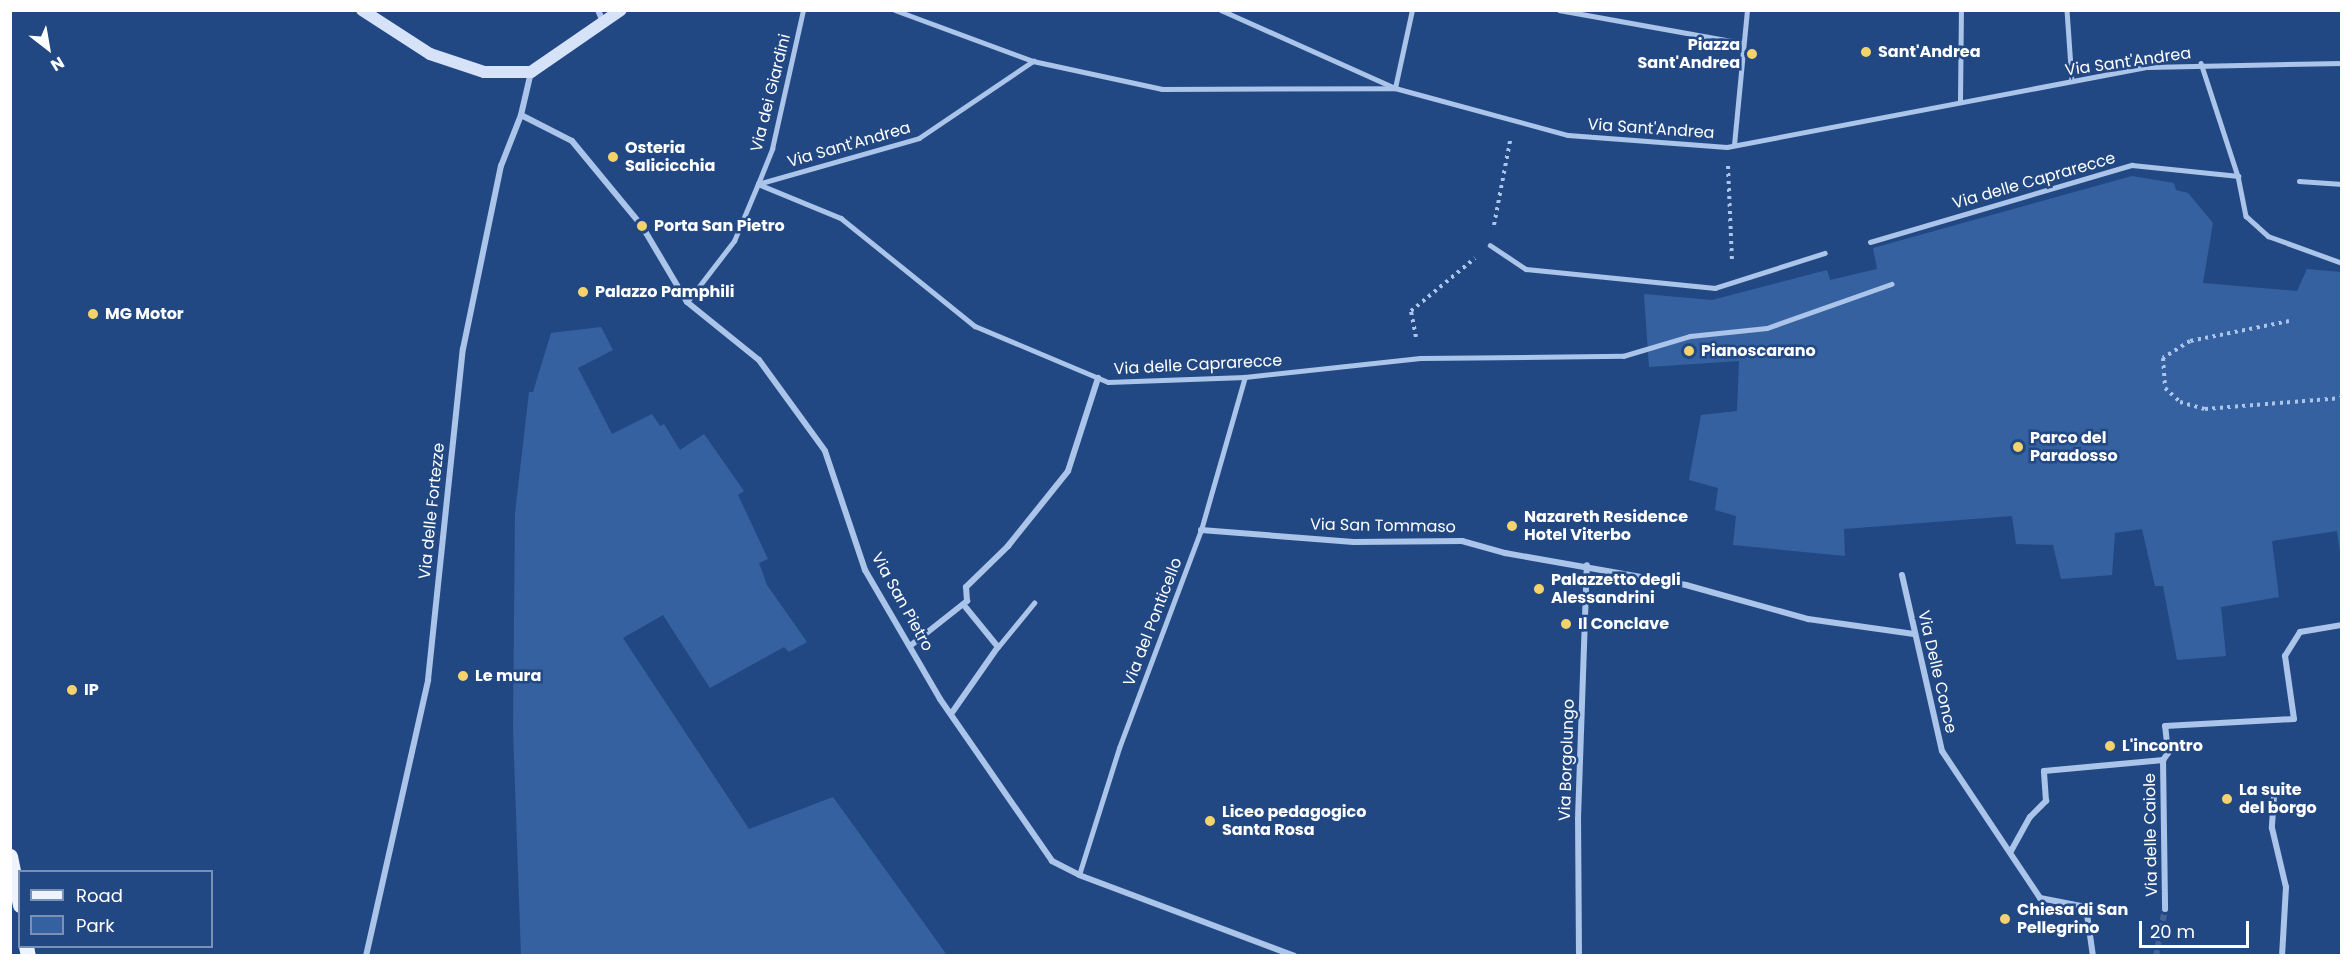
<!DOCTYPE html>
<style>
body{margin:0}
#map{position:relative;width:2352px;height:966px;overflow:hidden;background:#224884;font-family:Poppins,sans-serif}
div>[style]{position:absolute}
.green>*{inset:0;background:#3661a1}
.street-tunnel>*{height:6px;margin-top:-3px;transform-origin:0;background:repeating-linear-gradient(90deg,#436396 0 6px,transparent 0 9px)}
.path>*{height:4px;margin-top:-2px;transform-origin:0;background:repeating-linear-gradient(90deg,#abc4e9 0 3px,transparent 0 7.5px)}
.lane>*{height:4.5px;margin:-2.25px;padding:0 2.25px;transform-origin:2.25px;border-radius:2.25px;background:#abc4e9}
.street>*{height:6px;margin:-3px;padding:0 3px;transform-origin:3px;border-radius:3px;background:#abc4e9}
.secondary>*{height:12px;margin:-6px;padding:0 6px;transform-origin:6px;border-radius:6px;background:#d5e2f7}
.primary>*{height:15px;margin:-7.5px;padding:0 7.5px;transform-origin:7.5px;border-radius:7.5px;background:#eef3fe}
.dots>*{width:16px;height:16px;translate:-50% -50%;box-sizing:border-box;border:3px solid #224884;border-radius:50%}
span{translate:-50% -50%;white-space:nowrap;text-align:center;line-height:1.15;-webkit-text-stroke:5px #224884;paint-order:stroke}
.poi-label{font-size:16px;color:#fff;font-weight:700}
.right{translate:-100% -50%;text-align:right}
.left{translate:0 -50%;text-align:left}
.street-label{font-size:16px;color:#fff}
.frame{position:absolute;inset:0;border:12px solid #fff;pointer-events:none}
.legend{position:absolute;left:18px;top:870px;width:195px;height:78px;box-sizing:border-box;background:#224884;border:2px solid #7a91b5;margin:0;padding:8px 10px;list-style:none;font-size:18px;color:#fff}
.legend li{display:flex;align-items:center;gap:12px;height:30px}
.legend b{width:30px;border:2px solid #7a91b5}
.north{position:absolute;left:18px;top:18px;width:60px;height:60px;-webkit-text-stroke:4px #224884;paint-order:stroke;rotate:149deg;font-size:16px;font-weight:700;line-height:24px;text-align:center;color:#fff}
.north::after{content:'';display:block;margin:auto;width:21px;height:27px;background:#fff;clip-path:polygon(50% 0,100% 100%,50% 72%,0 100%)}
.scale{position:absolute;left:2139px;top:921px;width:110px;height:27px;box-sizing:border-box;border:3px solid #fff;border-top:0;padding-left:8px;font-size:18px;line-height:21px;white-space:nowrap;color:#fff;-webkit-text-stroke:4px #224884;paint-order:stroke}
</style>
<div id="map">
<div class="green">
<div style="clip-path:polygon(2132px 176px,2174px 183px,2176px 190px,2188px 193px,2213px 223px,2203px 283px,2297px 291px,2307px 269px,2341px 272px,2341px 559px,2337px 531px,2272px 541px,2279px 597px,2221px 607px,2226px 656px,2177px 660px,2163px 586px,2155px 586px,2142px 529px,2115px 533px,2112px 575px,2061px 579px,2053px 545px,2016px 544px,2012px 516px,1844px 529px,1845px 556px,1733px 545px,1736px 516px,1715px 510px,1718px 488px,1689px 480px,1701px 415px,1737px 411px,1739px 361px,1649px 367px,1644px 294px,1712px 300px,1827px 270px,1830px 280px,1877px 269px,1873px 248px)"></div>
<div style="clip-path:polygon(601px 327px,613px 350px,578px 368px,612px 434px,652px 414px,660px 426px,664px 424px,680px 450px,704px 434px,744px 491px,738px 495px,768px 559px,759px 563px,767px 585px,807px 642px,789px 652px,784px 647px,710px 688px,663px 615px,623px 638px,749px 829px,833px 797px,947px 955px,521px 955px,513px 729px,515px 513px,529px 392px,533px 392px,551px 333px)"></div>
</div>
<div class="street-tunnel">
<div style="left:2156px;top:956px;width:48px;rotate:-79.2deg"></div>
</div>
<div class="path">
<div style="left:1728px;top:166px;width:94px;rotate:87.6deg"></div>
<div style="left:1494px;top:225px;width:86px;rotate:-79.2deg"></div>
<div style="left:2289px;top:321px;width:101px;rotate:168.6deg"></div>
<div style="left:2190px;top:341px;width:32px;rotate:148deg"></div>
<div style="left:2163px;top:358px;width:30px;rotate:86deg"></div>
<div style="left:2165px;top:388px;width:21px;rotate:43deg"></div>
<div style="left:2180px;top:402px;width:26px;rotate:16deg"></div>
<div style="left:2205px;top:409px;width:137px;rotate:-4.6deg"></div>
<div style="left:1416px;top:337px;width:26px;rotate:-101deg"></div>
<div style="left:1411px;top:311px;width:83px;rotate:-39.6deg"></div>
</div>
<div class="lane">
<div style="left:895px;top:10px;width:147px;rotate:20.3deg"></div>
<div style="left:1033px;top:61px;width:132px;rotate:12.2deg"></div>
<div style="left:1162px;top:89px;width:233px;rotate:-0.2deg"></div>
<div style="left:1395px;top:88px;width:179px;rotate:15.2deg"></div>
<div style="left:1568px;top:135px;width:159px;rotate:4.3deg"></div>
<div style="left:1727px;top:147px;width:429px;rotate:-10.8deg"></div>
<div style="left:2148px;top:67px;width:194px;rotate:-1.2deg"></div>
<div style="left:1221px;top:10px;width:188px;rotate:24.1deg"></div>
<div style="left:1559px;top:10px;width:186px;rotate:10.2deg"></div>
<div style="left:2067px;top:10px;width:71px;rotate:86deg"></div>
<div style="left:2201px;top:63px;width:119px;rotate:71.9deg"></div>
<div style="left:1395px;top:88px;width:80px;rotate:-77.7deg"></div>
<div style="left:1960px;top:101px;width:91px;rotate:-89.4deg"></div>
<div style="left:1734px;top:145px;width:136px;rotate:-84.5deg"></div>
<div style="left:2299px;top:181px;width:43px;rotate:4deg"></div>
<div style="left:758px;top:184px;width:90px;rotate:22.3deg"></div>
<div style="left:841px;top:218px;width:172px;rotate:38.9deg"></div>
<div style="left:975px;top:326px;width:144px;rotate:22.8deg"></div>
<div style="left:1108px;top:382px;width:137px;rotate:-2.1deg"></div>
<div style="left:1245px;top:377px;width:176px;rotate:-6.2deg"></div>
<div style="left:1420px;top:358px;width:203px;rotate:-0.6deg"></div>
<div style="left:1623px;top:356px;width:70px;rotate:-16.6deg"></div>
<div style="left:1690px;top:336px;width:77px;rotate:-5.9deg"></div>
<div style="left:1767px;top:328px;width:132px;rotate:-19.5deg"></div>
<div style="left:758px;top:184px;width:167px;rotate:-15.9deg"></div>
<div style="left:919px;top:138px;width:138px;rotate:-34deg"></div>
<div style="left:1870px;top:242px;width:273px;rotate:-16.4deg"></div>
<div style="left:2132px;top:165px;width:107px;rotate:5.9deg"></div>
<div style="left:2238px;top:176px;width:41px;rotate:78.7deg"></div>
<div style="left:2246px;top:216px;width:30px;rotate:42deg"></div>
<div style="left:2268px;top:236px;width:79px;rotate:20deg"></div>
<div style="left:1490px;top:245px;width:43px;rotate:33.7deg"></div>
<div style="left:1526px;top:269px;width:190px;rotate:5.7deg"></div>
<div style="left:1715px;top:288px;width:115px;rotate:-17.7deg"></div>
<div style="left:687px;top:302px;width:77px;rotate:-52.4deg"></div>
<div style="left:734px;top:241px;width:62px;rotate:-67.2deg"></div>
<div style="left:758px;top:184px;width:38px;rotate:-68deg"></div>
<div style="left:772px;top:149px;width:142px;rotate:-77.4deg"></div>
<div style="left:998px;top:647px;width:57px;rotate:-50.7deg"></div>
<div style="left:1079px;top:875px;width:133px;rotate:-72.5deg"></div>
<div style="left:1119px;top:748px;width:233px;rotate:-69.4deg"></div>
<div style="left:1201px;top:530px;width:159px;rotate:-74deg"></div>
</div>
<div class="street">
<div style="left:598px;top:10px;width:13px;rotate:67deg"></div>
<div style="left:521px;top:115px;width:57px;rotate:27deg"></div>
<div style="left:572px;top:141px;width:110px;rotate:50.5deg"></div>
<div style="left:642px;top:226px;width:88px;rotate:59.4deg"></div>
<div style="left:687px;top:302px;width:92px;rotate:38.9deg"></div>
<div style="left:759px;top:360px;width:112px;rotate:54deg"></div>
<div style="left:825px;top:451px;width:126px;rotate:71.4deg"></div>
<div style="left:865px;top:570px;width:149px;rotate:59.8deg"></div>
<div style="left:940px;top:699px;width:197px;rotate:55.3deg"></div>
<div style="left:1052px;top:861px;width:30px;rotate:27deg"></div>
<div style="left:1079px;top:875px;width:230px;rotate:20.6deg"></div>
<div style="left:1201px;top:530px;width:153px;rotate:4.5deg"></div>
<div style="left:1354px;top:542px;width:108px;rotate:-0.5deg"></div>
<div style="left:1462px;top:541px;width:45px;rotate:15.6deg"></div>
<div style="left:1505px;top:553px;width:184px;rotate:10deg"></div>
<div style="left:1686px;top:585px;width:127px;rotate:15.6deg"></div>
<div style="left:1808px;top:619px;width:107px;rotate:8.1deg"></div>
<div style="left:1902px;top:575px;width:180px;rotate:77.2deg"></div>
<div style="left:1942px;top:751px;width:177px;rotate:56.3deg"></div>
<div style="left:2040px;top:898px;width:47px;rotate:11.1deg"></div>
<div style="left:2086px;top:907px;width:49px;rotate:81.9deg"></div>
<div style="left:910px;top:646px;width:73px;rotate:-38.3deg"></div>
<div style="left:967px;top:601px;width:14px;rotate:-94deg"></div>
<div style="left:966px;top:587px;width:59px;rotate:-44.3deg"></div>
<div style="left:1008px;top:546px;width:96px;rotate:-51.3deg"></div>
<div style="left:1068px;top:471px;width:98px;rotate:-72.1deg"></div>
<div style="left:951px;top:714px;width:82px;rotate:-55deg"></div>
<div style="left:998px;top:647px;width:55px;rotate:-129.1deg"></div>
<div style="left:2163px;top:760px;width:9px;rotate:-54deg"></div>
<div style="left:2168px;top:753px;width:27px;rotate:-96deg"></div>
<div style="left:2165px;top:726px;width:129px;rotate:-3.1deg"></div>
<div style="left:2294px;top:719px;width:64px;rotate:-98.1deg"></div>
<div style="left:2285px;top:656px;width:28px;rotate:-58deg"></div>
<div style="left:2300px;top:632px;width:43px;rotate:-9.5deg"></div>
<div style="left:2163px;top:760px;width:149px;rotate:89.2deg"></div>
<div style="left:2274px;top:796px;width:32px;rotate:94deg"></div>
<div style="left:2272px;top:828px;width:61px;rotate:76.7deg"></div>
<div style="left:2286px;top:887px;width:69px;rotate:93.3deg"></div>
<div style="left:2011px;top:851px;width:39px;rotate:-61deg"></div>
<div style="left:2030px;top:817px;width:23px;rotate:-45deg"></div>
<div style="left:2046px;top:801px;width:30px;rotate:-94deg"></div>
<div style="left:2044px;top:771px;width:120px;rotate:-5.3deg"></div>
<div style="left:366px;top:956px;width:283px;rotate:-77.3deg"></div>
<div style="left:428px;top:680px;width:333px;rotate:-84deg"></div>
<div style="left:463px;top:349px;width:187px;rotate:-78.3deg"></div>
<div style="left:501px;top:166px;width:55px;rotate:-68.6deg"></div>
<div style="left:521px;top:115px;width:44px;rotate:-76.9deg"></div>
<div style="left:1579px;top:956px;width:138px;rotate:-90.4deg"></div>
<div style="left:1578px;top:818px;width:253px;rotate:-88deg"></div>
</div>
<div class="secondary">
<div style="left:362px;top:10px;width:81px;rotate:32.9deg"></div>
<div style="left:430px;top:54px;width:57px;rotate:18.4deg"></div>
<div style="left:484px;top:72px;width:47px"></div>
<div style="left:531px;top:72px;width:109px;rotate:-34.6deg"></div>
</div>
<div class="primary">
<div style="left:10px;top:856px;width:50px;rotate:78.5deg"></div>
<div style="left:26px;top:946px;width:10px;rotate:79deg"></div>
</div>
<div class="dots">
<div style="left:1866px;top:52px;background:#f4d36d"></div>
<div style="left:1752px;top:54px;background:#f4d36d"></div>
<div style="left:613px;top:157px;background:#f4d36d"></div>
<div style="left:642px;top:226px;background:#f4d36d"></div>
<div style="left:583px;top:292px;background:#f4d36d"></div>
<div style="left:93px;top:314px;background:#f4d36d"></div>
<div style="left:1689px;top:351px;background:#f4d36d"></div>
<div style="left:2018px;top:447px;background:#f4d36d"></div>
<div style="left:1512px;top:526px;background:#f4d36d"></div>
<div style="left:1539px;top:589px;background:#f4d36d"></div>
<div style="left:1566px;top:624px;background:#f4d36d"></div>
<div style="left:463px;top:676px;background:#f4d36d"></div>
<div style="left:72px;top:690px;background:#f4d36d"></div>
<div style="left:2110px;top:746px;background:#f4d36d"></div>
<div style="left:2227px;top:799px;background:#f4d36d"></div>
<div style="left:1210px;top:821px;background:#f4d36d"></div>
<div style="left:2005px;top:919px;background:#f4d36d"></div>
</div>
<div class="poi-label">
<span class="right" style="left:1740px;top:54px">Piazza<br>Sant'Andrea</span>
<span class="left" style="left:1878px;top:52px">Sant'Andrea</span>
<span class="left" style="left:625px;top:157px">Osteria<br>Salicicchia</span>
<span class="left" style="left:654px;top:226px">Porta San Pietro</span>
<span class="left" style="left:595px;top:292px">Palazzo Pamphili</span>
<span class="left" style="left:105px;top:314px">MG Motor</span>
<span class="left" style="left:1701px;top:351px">Pianoscarano</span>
<span class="left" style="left:2030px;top:447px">Parco del<br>Paradosso</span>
<span class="left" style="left:1524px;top:526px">Nazareth Residence<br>Hotel Viterbo</span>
<span class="left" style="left:1551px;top:589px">Palazzetto degli<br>Alessandrini</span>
<span class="left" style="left:1578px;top:624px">Il Conclave</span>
<span class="left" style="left:475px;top:676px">Le mura</span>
<span class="left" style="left:84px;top:690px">IP</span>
<span class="left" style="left:2122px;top:746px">L'incontro</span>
<span class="left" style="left:2239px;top:799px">La suite<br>del borgo</span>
<span class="left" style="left:1222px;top:821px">Liceo pedagogico<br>Santa Rosa</span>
<span class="left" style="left:2017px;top:919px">Chiesa di San<br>Pellegrino</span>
</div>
<div class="street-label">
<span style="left:2128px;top:62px;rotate:-8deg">Via Sant'Andrea</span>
<span style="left:771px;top:93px;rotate:-76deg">Via dei Giardini</span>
<span style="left:1651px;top:129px;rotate:4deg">Via Sant'Andrea</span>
<span style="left:849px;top:145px;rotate:-16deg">Via Sant'Andrea</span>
<span style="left:2034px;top:181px;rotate:-16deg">Via delle Caprarecce</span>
<span style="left:1198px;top:365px;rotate:-3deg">Via delle Caprarecce</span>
<span style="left:432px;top:511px;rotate:-84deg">Via delle Fortezze</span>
<span style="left:1383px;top:526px;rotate:1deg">Via San Tommaso</span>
<span style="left:902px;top:602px;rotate:61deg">Via San Pietro</span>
<span style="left:1153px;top:622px;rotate:-69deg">Via del Ponticello</span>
<span style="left:1937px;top:672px;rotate:77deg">Via Delle Conce</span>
<span style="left:1567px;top:760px;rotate:-88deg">Via Borgolungo</span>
<span style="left:2151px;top:835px;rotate:-91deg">Via delle Caiole</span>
</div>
<div class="frame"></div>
<ul class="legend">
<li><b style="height:8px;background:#eef3fe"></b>Road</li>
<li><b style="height:16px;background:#3661a1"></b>Park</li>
</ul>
<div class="north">N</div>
<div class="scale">20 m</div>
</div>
